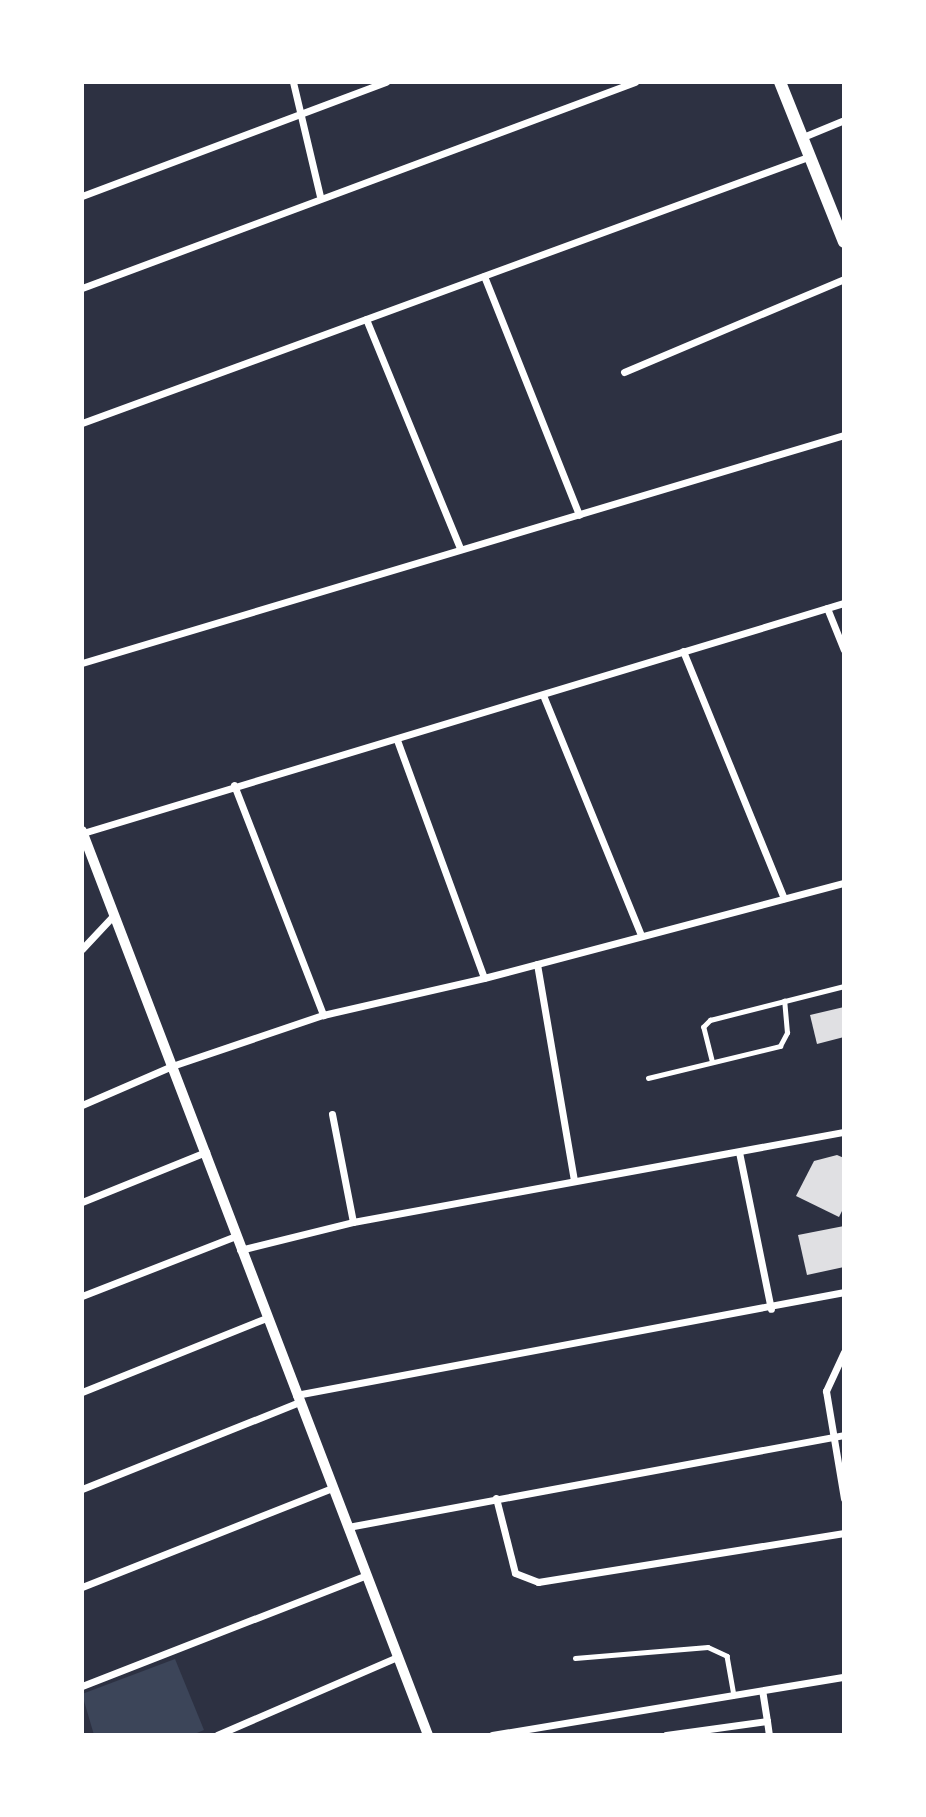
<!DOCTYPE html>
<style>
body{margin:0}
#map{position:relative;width:926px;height:1817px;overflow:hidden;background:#2d3142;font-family:Helvetica,sans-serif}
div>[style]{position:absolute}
.green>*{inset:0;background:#3c4559}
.building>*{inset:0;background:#e0e0e3}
.service>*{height:4.5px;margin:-2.25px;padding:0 2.25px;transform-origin:2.25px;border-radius:2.25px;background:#fff}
.minor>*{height:7px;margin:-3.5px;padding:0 3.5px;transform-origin:3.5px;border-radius:3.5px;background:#fff}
.tertiary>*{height:10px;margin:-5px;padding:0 5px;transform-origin:5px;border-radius:5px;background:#fff}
.secondary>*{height:12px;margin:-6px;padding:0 6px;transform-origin:6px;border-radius:6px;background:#fff}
span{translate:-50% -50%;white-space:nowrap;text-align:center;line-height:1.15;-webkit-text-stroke:7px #fff;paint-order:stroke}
.frame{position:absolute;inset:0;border:84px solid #fff;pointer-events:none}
</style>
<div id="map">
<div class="green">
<div style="clip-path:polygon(175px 1659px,204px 1730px,192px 1735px,94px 1735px,82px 1694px)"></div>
</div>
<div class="building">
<div style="clip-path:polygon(844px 1007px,844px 1037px,817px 1044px,810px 1015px)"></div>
<div style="clip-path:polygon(837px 1155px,844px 1158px,844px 1207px,839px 1217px,796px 1196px,814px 1161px)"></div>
<div style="clip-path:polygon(844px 1226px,844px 1267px,807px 1275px,798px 1235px)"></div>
</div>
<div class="service">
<div style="left:712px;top:1062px;width:36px;rotate:-104deg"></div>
<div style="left:703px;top:1027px;width:10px;rotate:-45deg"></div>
<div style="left:710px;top:1020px;width:138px;rotate:-14.2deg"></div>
<div style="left:648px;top:1078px;width:136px;rotate:-13.6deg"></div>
<div style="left:780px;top:1046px;width:15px;rotate:-62deg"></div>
<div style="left:787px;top:1033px;width:32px;rotate:-95deg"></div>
<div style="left:575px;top:1658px;width:133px;rotate:-4.7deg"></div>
<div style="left:708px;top:1647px;width:21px;rotate:25deg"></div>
<div style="left:727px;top:1656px;width:40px;rotate:80deg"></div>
</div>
<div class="minor">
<div style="left:293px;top:82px;width:117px;rotate:76.7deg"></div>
<div style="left:803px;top:137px;width:44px;rotate:-22.5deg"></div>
<div style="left:82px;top:196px;width:325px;rotate:-20.6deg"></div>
<div style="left:484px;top:276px;width:257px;rotate:68.3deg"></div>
<div style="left:82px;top:288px;width:590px;rotate:-20.43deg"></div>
<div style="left:366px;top:319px;width:248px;rotate:67.7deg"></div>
<div style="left:624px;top:372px;width:239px;rotate:-22.9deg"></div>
<div style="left:82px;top:423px;width:776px;rotate:-20.12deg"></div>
<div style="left:827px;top:608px;width:45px;rotate:68deg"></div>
<div style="left:683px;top:651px;width:267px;rotate:67.8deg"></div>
<div style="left:82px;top:663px;width:795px;rotate:-16.66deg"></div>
<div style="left:543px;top:695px;width:259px;rotate:67.8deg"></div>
<div style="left:397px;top:740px;width:253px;rotate:69.9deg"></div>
<div style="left:234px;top:785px;width:247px;rotate:68.8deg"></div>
<div style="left:83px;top:833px;width:795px;rotate:-16.82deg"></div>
<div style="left:82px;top:949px;width:45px;rotate:-46.8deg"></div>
<div style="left:537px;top:964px;width:219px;rotate:80.3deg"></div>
<div style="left:82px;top:1105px;width:98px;rotate:-23.4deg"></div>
<div style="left:172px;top:1066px;width:159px;rotate:-18.7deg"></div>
<div style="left:323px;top:1015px;width:165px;rotate:-12.9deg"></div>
<div style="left:484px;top:978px;width:372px;rotate:-14.8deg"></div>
<div style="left:332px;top:1114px;width:110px;rotate:79deg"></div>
<div style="left:739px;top:1152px;width:160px;rotate:78.5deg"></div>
<div style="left:82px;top:1202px;width:134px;rotate:-22deg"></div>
<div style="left:240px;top:1250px;width:116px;rotate:-13.9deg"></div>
<div style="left:353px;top:1222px;width:499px;rotate:-10.4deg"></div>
<div style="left:82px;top:1296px;width:165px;rotate:-21.3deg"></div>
<div style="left:844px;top:1352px;width:43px;rotate:114.8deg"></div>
<div style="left:826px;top:1391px;width:109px;rotate:80.5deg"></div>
<div style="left:82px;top:1392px;width:198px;rotate:-21.9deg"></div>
<div style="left:296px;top:1395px;width:558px;rotate:-10.64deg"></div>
<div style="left:82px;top:1489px;width:234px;rotate:-21.8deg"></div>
<div style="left:496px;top:1498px;width:77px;rotate:75.8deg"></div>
<div style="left:515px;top:1573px;width:25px;rotate:21deg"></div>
<div style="left:538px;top:1582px;width:310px;rotate:-9.1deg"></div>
<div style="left:348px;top:1527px;width:504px;rotate:-10.51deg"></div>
<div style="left:82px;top:1587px;width:269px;rotate:-21.6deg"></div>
<div style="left:82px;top:1686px;width:305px;rotate:-21.3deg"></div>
<div style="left:767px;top:1721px;width:14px;rotate:82deg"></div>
<div style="left:217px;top:1735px;width:196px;rotate:-23.4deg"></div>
<div style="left:492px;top:1735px;width:357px;rotate:-9.4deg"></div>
<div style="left:666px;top:1735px;width:102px;rotate:-7.9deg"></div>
<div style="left:767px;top:1721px;width:30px;rotate:-99deg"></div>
</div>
<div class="tertiary">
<div style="left:82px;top:831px;width:968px;rotate:69.06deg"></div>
</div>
<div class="secondary">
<div style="left:780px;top:82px;width:172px;rotate:68.2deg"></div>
</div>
<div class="frame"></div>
</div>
